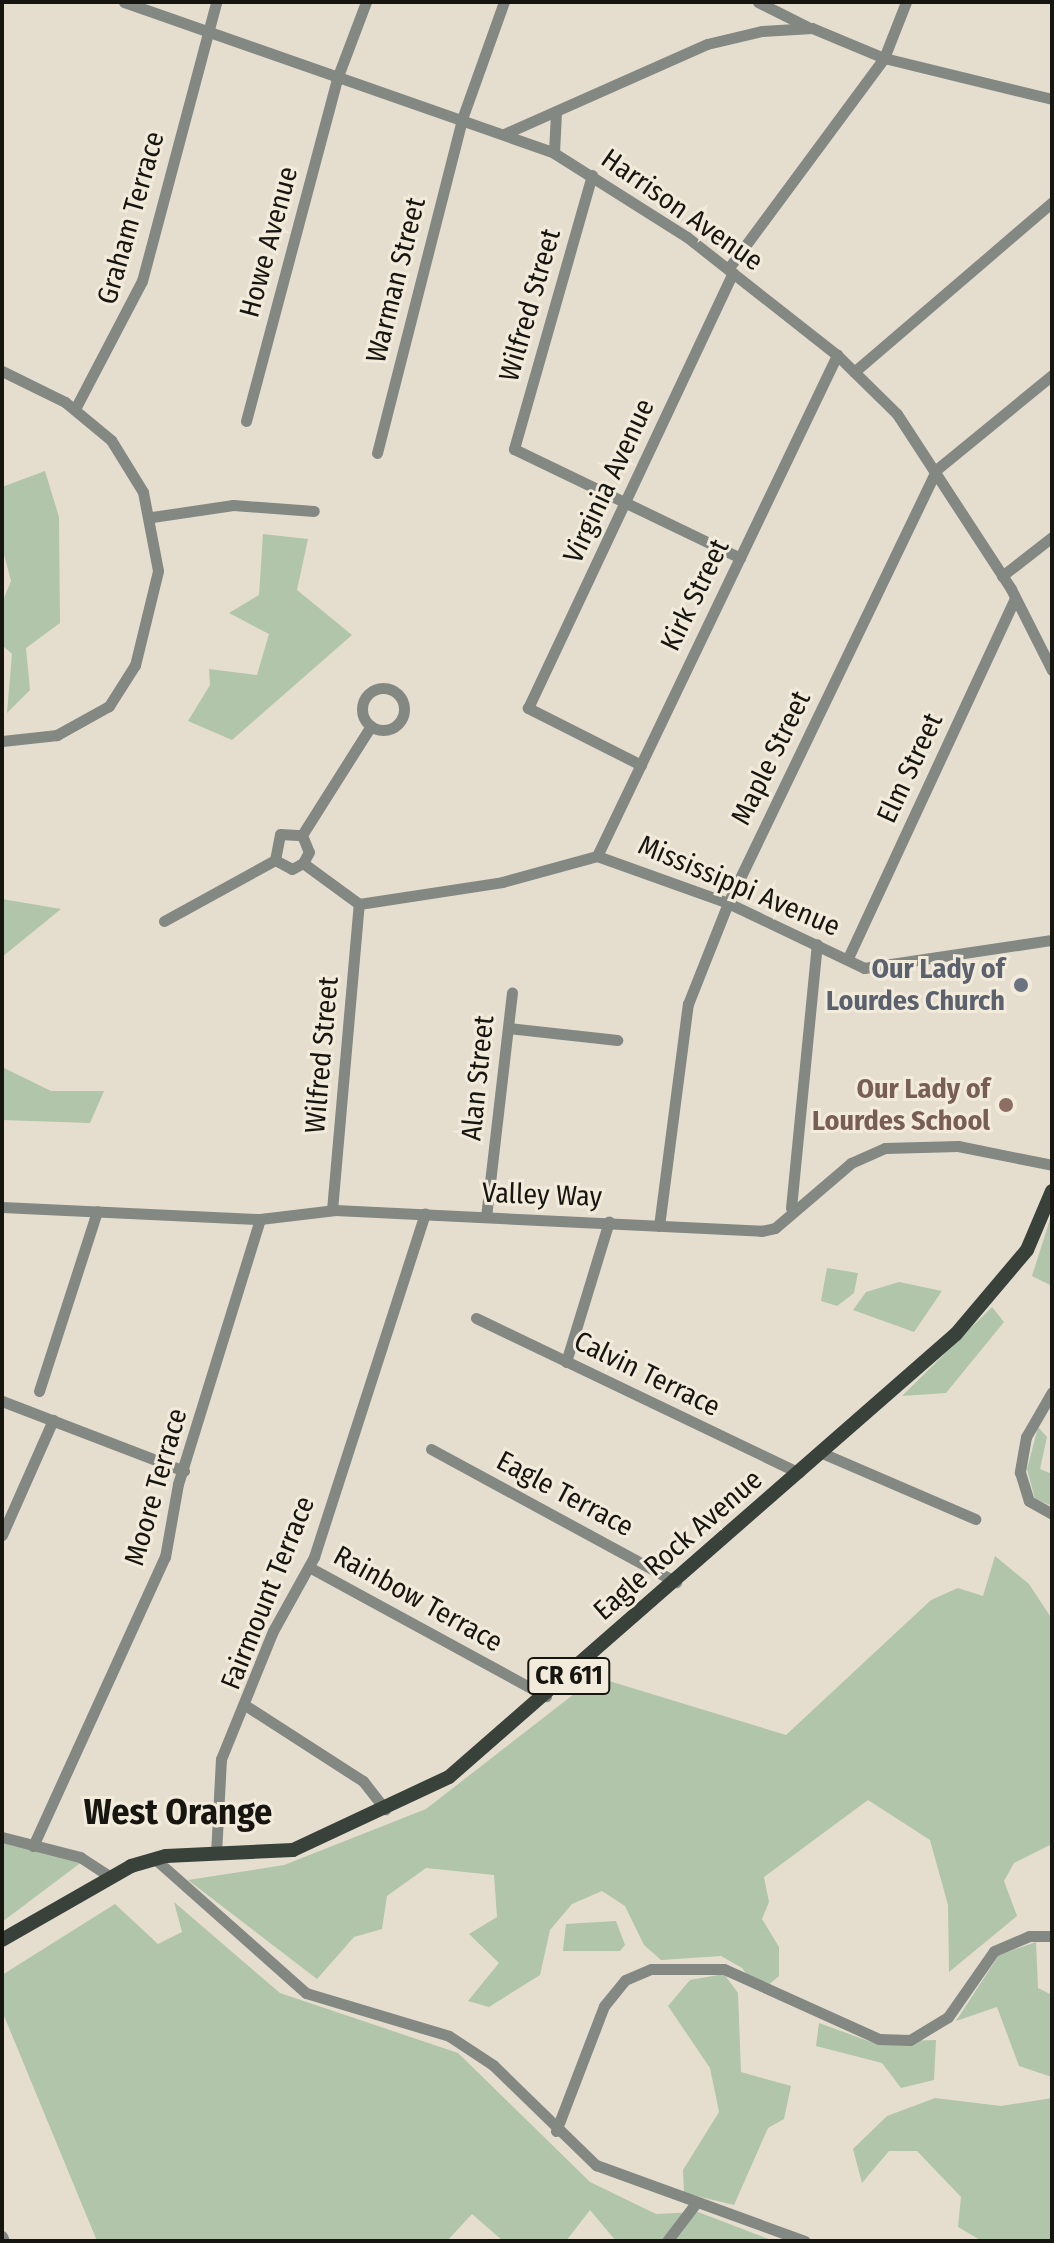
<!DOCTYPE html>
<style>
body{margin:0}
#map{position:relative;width:1054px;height:2243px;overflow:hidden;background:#e5decf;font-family:"Fira Sans Condensed",sans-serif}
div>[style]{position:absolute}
.green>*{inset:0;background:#b0c5aa}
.minor>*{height:11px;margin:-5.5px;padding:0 5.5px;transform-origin:5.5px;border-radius:5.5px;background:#838883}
.minor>.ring{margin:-5.5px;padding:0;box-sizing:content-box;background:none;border:11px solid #838883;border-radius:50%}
.major>*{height:14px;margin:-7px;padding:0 7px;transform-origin:7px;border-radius:7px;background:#39423a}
.dots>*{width:22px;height:22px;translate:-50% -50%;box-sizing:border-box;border:4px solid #f2ebdc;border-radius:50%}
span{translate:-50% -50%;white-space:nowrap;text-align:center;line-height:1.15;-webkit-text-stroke:6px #f2ebdc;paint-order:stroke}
.shield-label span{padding:2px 6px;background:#f2ebdc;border:2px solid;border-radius:6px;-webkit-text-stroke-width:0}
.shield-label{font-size:26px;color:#171510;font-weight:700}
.street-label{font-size:28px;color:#171510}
.worship-label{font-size:28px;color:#5b616d;font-weight:700}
.right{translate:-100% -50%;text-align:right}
.education-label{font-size:28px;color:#785e54;font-weight:700}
.district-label{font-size:36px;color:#171510;font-weight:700}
.frame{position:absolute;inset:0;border:4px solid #171510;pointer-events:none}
</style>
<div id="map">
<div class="green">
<div style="clip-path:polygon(45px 471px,59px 517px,60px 623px,26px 648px,30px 690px,7px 713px,12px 654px,2px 645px,2px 603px,11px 581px,2px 547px,2px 487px)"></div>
<div style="clip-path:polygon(263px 534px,308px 539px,297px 590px,352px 635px,232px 740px,188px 721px,210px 685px,209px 669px,257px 675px,269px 634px,229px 613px,259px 595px)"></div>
<div style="clip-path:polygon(2px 899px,61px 909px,2px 957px)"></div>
<div style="clip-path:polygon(2px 1067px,51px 1091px,104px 1091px,90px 1123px,2px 1120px)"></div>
<div style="clip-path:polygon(1052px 1213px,1052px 1286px,1032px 1276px)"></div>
<div style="clip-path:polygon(827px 1268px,858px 1273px,854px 1293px,837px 1306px,821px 1301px)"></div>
<div style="clip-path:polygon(899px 1282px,942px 1291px,914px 1332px,853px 1310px,866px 1292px)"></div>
<div style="clip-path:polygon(992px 1307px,1004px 1322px,946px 1393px,902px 1396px)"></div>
<div style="clip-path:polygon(1038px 1427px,1047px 1437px,1040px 1469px,1052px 1474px,1052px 1506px,1035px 1499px,1027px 1469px)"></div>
<div style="clip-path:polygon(995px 1556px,1029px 1584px,1052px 1619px,1052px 1844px,1014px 1863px,1004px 1881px,1017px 1916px,949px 1972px,948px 1905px,930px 1840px,868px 1800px,764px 1877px,769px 1902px,762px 1919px,779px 1947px,779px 1976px,760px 1992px,742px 1968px,721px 1956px,661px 1960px,644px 1945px,625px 1906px,602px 1891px,572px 1904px,550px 1930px,540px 1975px,489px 2007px,468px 2001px,499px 1963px,469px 1934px,497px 1917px,494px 1875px,426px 1868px,387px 1896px,382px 1929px,354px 1937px,317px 1979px,188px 1880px,284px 1865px,426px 1809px,596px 1677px,786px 1735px,931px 1600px,958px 1588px,983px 1596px)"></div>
<div style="clip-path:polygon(2px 1842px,83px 1861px,2px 1922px)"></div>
<div style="clip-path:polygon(174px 1902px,280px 1993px,458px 2053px,590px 2182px,656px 2214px,698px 2212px,774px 2241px,616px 2241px,590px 2210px,566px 2241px,503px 2241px,472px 2214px,447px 2241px,97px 2241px,2px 2011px,2px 1975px,115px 1904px,158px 1944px,182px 1932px)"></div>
<div style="clip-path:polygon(616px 1921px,625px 1945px,620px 1951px,563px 1951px,566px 1924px)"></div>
<div style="clip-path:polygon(1036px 1942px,1038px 1988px,1052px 1995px,1052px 2077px,1019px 2066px,997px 2007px,956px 2021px,999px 1955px)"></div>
<div style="clip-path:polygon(724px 1974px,738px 1993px,741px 2072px,791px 2086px,784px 2119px,768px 2128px,734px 2205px,684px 2193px,683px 2170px,719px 2112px,710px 2068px,668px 2006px,690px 1980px)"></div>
<div style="clip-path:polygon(819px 2023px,871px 2042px,936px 2040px,934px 2080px,901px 2088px,882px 2063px,816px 2046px)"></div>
<div style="clip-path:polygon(935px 2098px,1001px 2106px,1052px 2098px,1052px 2241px,982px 2241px,958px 2227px,961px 2197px,917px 2151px,889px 2151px,862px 2183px,853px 2149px,887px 2116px)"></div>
</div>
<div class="minor">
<div style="left:124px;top:2px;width:456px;rotate:19.3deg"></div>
<div style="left:554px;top:153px;width:157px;rotate:32.3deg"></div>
<div style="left:687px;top:237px;width:191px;rotate:38.2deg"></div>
<div style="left:837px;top:355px;width:84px;rotate:44.5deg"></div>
<div style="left:897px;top:414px;width:209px;rotate:56.9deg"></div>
<div style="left:1011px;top:589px;width:91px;rotate:63.2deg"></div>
<div style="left:758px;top:2px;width:56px;rotate:26.6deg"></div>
<div style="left:504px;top:134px;width:222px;rotate:-23.9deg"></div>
<div style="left:707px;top:44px;width:57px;rotate:-13.3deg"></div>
<div style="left:762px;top:31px;width:50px;rotate:-3.4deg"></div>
<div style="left:812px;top:28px;width:78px;rotate:22.6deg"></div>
<div style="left:884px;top:58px;width:173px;rotate:13.7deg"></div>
<div style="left:554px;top:153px;width:41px;rotate:-87.2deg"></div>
<div style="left:592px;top:175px;width:285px;rotate:105.9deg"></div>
<div style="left:514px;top:449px;width:251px;rotate:25.7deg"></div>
<div style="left:728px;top:269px;width:262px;rotate:-53.5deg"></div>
<div style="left:884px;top:58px;width:60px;rotate:-68.6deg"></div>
<div style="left:2px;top:371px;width:70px;rotate:26.2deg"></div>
<div style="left:65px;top:402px;width:60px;rotate:39.6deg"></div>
<div style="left:111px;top:440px;width:61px;rotate:58.4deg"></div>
<div style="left:143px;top:492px;width:80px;rotate:79.2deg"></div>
<div style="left:158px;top:571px;width:97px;rotate:103.7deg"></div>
<div style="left:135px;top:665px;width:49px;rotate:122.4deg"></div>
<div style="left:109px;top:706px;width:60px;rotate:150.9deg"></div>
<div style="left:57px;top:735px;width:55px;rotate:173.8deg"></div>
<div style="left:854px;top:372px;width:261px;rotate:-40.6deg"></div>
<div style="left:75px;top:409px;width:144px;rotate:-62.4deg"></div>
<div style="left:142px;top:281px;width:289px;rotate:-75.1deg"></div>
<div style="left:246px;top:421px;width:357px;rotate:-75.1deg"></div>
<div style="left:338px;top:76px;width:79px;rotate:-69.3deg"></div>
<div style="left:377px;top:453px;width:345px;rotate:-75.7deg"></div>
<div style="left:462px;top:119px;width:124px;rotate:-70.3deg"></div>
<div style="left:152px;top:517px;width:82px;rotate:-8.4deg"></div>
<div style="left:233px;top:505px;width:81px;rotate:4.2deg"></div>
<div style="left:1002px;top:576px;width:63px;rotate:-38deg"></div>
<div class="ring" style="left:362px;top:688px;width:31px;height:31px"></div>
<div style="left:641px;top:765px;width:127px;rotate:-153.2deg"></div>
<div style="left:528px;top:708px;width:481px;rotate:-64.8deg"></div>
<div style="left:302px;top:835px;width:129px;rotate:-57.7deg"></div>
<div style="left:302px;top:835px;width:18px;rotate:68deg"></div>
<div style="left:309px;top:852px;width:13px;rotate:119deg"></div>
<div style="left:597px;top:856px;width:556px;rotate:-64.4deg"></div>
<div style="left:275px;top:860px;width:26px;rotate:-79deg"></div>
<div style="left:280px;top:834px;width:22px;rotate:3deg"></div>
<div style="left:275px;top:860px;width:19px;rotate:28deg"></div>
<div style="left:292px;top:869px;width:13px;rotate:-29deg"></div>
<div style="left:303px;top:863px;width:69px;rotate:36.2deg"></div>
<div style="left:359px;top:904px;width:145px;rotate:-8.7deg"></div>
<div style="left:502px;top:882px;width:98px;rotate:-15.3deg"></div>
<div style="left:597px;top:856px;width:139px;rotate:19.7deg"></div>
<div style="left:728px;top:903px;width:151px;rotate:25.5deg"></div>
<div style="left:864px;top:968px;width:190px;rotate:-8.5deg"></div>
<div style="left:164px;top:921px;width:127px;rotate:-28.8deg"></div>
<div style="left:848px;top:958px;width:397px;rotate:-65.1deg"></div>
<div style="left:508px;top:1028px;width:110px;rotate:6.3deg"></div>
<div style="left:2px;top:1207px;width:258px;rotate:2.7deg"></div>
<div style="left:260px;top:1219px;width:76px;rotate:-6.8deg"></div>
<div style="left:335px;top:1210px;width:427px;rotate:2.8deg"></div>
<div style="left:761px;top:1231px;width:14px;rotate:-12deg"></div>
<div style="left:775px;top:1228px;width:100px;rotate:-40.5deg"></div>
<div style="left:851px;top:1163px;width:37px;rotate:-24deg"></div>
<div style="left:885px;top:1148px;width:73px;rotate:-1.6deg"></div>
<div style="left:958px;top:1146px;width:96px;rotate:11.4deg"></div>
<div style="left:791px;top:1208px;width:265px;rotate:-84.4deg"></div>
<div style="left:332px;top:1210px;width:307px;rotate:-85deg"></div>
<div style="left:486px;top:1217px;width:226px;rotate:-83.4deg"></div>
<div style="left:659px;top:1226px;width:224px;rotate:-82.6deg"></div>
<div style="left:688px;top:1004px;width:109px;rotate:-68.4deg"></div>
<div style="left:728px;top:903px;width:480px;rotate:-64.3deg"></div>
<div style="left:936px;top:470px;width:150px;rotate:-39.3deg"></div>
<div style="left:476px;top:1318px;width:358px;rotate:25.6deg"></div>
<div style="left:566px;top:1362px;width:147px;rotate:-73deg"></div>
<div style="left:39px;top:1391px;width:189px;rotate:-72.1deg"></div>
<div style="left:1052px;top:1392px;width:52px;rotate:120deg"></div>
<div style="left:1026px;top:1437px;width:36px;rotate:100deg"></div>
<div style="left:1020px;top:1472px;width:30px;rotate:73deg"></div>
<div style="left:1029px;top:1501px;width:26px;rotate:29deg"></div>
<div style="left:2px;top:1401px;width:195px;rotate:21deg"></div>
<div style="left:431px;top:1449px;width:279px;rotate:28.5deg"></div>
<div style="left:822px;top:1453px;width:167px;rotate:23.3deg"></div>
<div style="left:2px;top:1535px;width:126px;rotate:-66.1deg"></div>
<div style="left:309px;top:1567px;width:270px;rotate:28.6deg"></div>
<div style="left:248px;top:1707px;width:137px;rotate:32.8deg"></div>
<div style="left:363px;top:1781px;width:36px;rotate:52deg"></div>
<div style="left:2px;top:1837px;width:81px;rotate:14.4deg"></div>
<div style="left:80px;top:1857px;width:35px;rotate:33deg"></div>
<div style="left:33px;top:1846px;width:318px;rotate:-65.5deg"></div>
<div style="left:165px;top:1557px;width:74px;rotate:-79.9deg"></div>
<div style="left:178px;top:1484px;width:277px;rotate:-72.8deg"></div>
<div style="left:216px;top:1854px;width:95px;rotate:-87deg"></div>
<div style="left:221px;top:1759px;width:138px;rotate:-67.9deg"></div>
<div style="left:273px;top:1631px;width:85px;rotate:-61deg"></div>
<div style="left:314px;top:1557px;width:361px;rotate:-72.1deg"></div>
<div style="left:155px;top:1859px;width:202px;rotate:41.6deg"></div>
<div style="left:306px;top:1993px;width:149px;rotate:16.7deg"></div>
<div style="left:449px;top:2036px;width:53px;rotate:33.4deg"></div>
<div style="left:493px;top:2065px;width:144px;rotate:44.2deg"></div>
<div style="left:596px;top:2165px;width:222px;rotate:20deg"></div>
<div style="left:556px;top:2131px;width:134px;rotate:-69deg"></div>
<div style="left:604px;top:2006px;width:33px;rotate:-51deg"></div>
<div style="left:625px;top:1980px;width:28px;rotate:-23deg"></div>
<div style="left:651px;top:1969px;width:73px"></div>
<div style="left:724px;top:1969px;width:170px;rotate:24.3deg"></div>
<div style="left:879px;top:2039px;width:31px;rotate:2deg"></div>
<div style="left:910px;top:2040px;width:44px;rotate:-31.2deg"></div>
<div style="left:948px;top:2017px;width:80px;rotate:-55.1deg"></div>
<div style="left:994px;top:1951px;width:38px;rotate:-23deg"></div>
<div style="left:1029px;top:1936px;width:23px"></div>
<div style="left:2px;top:2236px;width:5px;rotate:68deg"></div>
<div style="left:667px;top:2241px;width:48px;rotate:-52.7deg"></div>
</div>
<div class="major">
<div style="left:2px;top:1940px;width:149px;rotate:-29.8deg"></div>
<div style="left:131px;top:1866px;width:36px;rotate:-16deg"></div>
<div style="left:166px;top:1856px;width:127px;rotate:-2.7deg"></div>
<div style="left:293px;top:1850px;width:172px;rotate:-25.1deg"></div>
<div style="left:449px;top:1777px;width:673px;rotate:-41.15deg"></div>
<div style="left:956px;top:1334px;width:110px;rotate:-49.8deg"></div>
<div style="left:1027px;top:1250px;width:64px;rotate:-67deg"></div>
</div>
<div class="dots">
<div style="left:1021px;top:985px;background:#6b7280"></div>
<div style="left:1006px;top:1105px;background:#8d6e63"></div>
</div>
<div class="shield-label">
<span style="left:569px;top:1676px">CR 611</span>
</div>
<div class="street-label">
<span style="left:682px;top:210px;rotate:35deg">Harrison Avenue</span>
<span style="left:131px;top:218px;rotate:-74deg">Graham Terrace</span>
<span style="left:269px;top:242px;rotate:-75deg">Howe Avenue</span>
<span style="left:396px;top:280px;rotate:-76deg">Warman Street</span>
<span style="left:530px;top:305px;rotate:-74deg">Wilfred Street</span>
<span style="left:609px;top:481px;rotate:-65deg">Virginia Avenue</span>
<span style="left:695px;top:595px;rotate:-64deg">Kirk Street</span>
<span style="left:771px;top:758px;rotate:-64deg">Maple Street</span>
<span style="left:910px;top:768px;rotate:-65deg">Elm Street</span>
<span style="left:739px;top:886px;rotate:23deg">Mississippi Avenue</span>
<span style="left:322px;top:1055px;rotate:-85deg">Wilfred Street</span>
<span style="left:478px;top:1078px;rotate:-84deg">Alan Street</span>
<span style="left:542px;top:1195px;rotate:2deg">Valley Way</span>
<span style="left:647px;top:1374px;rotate:26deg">Calvin Terrace</span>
<span style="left:156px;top:1487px;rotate:-74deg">Moore Terrace</span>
<span style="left:565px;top:1494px;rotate:28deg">Eagle Terrace</span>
<span style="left:678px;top:1545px;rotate:-41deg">Eagle Rock Avenue</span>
<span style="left:268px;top:1593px;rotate:-68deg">Fairmount Terrace</span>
<span style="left:418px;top:1599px;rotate:29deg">Rainbow Terrace</span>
</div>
<div class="worship-label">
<span class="right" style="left:1005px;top:985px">Our Lady of<br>Lourdes Church</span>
</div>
<div class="education-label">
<span class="right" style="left:990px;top:1105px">Our Lady of<br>Lourdes School</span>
</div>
<div class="district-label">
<span style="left:178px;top:1813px">West Orange</span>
</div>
<div class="frame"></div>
</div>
